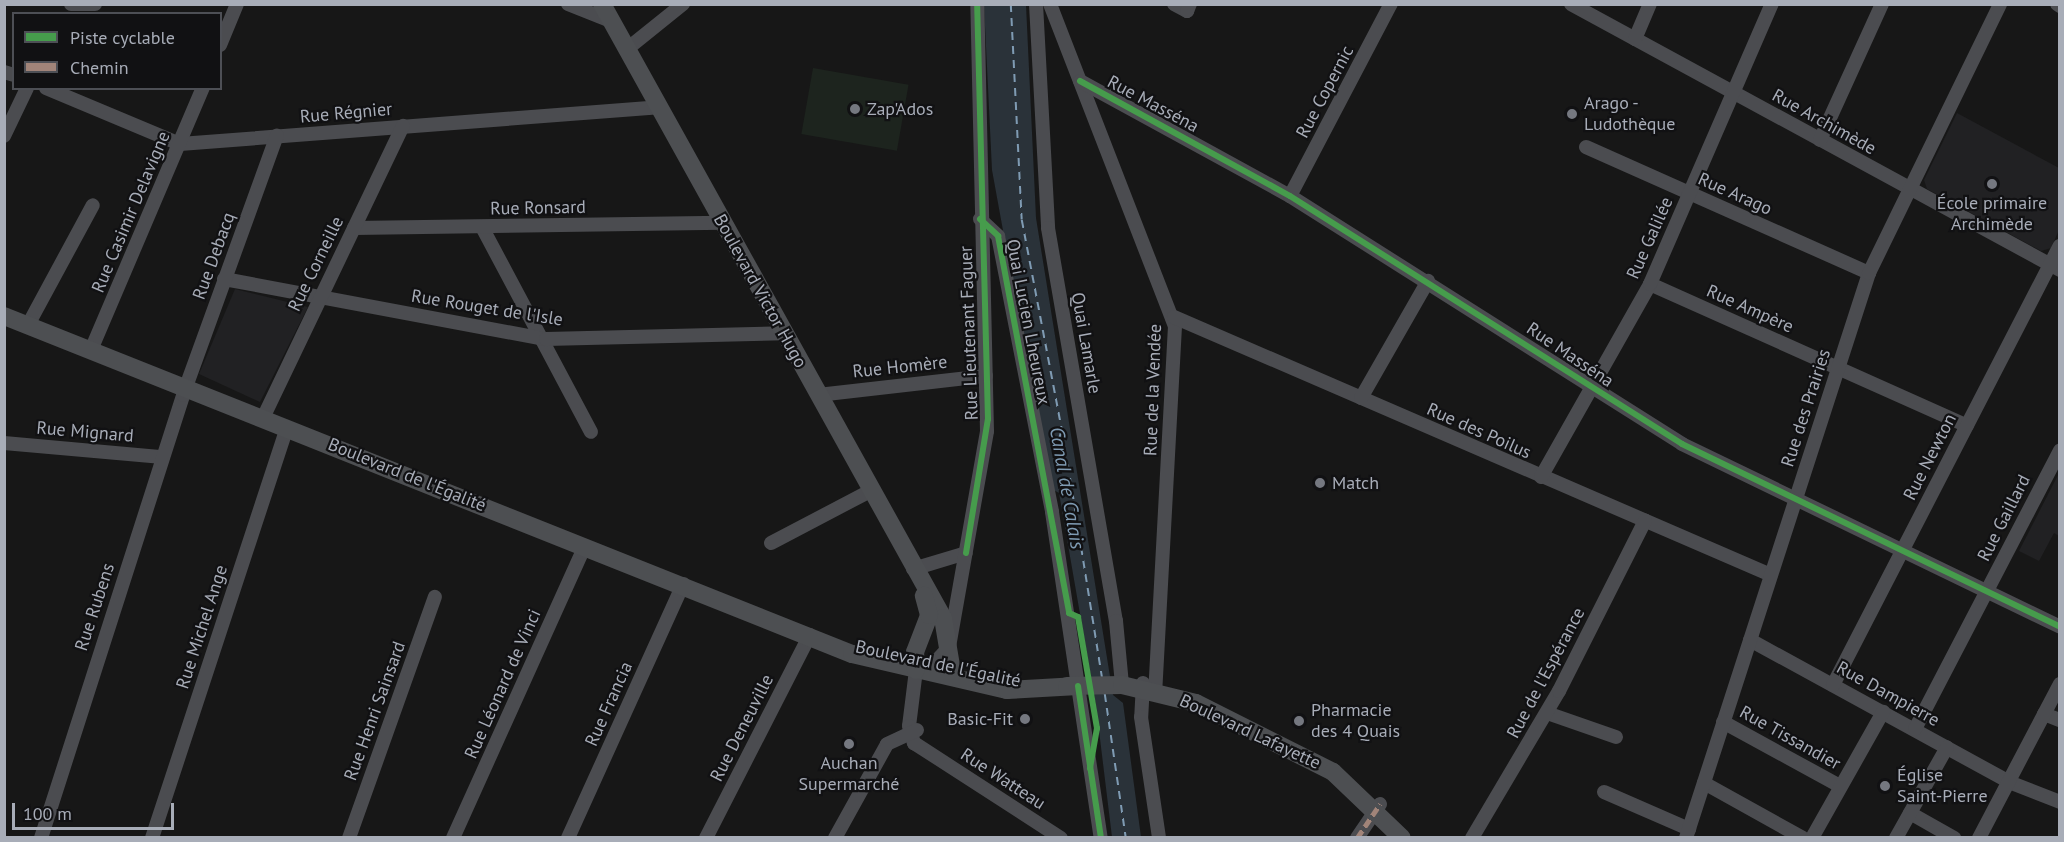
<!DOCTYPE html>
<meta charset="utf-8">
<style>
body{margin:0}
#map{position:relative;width:2064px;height:842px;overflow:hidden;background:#171717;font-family:"PT Sans",sans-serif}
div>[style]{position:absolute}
.built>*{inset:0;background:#212123}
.green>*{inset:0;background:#1d241e;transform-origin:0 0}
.water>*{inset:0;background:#2a3239}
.ferry>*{height:1.5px;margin-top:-0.75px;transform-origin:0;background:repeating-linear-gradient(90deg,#7f9bb3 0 8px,transparent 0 14px)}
.minor>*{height:14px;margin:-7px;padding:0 7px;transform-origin:7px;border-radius:7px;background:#4b4c50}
.major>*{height:18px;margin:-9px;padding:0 9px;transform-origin:9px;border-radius:9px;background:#4d4f52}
.quiet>*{height:4.5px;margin-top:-2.25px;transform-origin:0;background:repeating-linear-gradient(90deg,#a18479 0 9px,transparent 0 13.5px)}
.cycleway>*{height:6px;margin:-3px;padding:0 3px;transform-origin:3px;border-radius:3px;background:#469c4c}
.dots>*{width:16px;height:16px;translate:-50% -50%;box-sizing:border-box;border:3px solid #111113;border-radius:50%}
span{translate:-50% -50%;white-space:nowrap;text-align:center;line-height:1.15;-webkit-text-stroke:4.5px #111113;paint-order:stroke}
.street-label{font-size:18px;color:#a8adb8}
.poi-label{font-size:18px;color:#a8adb8}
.left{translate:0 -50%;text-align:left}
.right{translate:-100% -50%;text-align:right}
.water-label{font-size:20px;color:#7f9bb3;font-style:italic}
.frame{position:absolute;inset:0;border:6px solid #a8adb8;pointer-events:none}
.legend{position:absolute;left:12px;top:12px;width:210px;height:78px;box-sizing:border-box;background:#111113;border:2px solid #4d4f55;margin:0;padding:8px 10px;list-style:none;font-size:18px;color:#a8adb8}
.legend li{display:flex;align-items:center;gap:12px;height:30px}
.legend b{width:30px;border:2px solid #4d4f55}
.scale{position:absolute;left:12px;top:803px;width:162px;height:27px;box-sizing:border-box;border:3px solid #a8adb8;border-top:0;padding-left:8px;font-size:18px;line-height:21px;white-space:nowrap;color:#a8adb8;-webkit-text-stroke:4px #111113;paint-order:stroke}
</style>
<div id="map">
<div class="built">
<div style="clip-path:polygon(1957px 113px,2059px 168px,2059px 230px,2051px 248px,2041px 251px,1927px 189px,1924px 180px)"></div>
<div style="clip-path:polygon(235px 289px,308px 307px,260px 402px,199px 374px)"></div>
<div style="clip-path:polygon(2059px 473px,2059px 536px,2054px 533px,2039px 561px,2019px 551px)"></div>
</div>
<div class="green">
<div style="left:813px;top:68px;width:97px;height:67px;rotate:10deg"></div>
</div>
<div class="water">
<div style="clip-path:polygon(984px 5px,1026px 5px,1036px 218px,1113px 695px,1123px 703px,1141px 837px,1112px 837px,1096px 706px,1059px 493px,1050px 488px,992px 170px)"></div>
</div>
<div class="ferry">
<div style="left:1011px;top:4px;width:216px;rotate:87.1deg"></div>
<div style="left:1022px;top:220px;width:214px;rotate:79.2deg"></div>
<div style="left:1062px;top:430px;width:24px;rotate:107deg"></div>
<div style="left:1055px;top:453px;width:17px;rotate:40deg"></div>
<div style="left:1068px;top:464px;width:216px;rotate:80.9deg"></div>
<div style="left:1105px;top:694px;width:146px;rotate:81.7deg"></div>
</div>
<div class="minor">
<div style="left:71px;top:4px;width:24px"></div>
<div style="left:568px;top:4px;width:46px;rotate:21.6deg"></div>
<div style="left:1036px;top:4px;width:224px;rotate:86.9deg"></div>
<div style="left:1048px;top:228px;width:399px;rotate:80.2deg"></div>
<div style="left:1116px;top:621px;width:64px;rotate:84.6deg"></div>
<div style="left:1050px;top:4px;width:345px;rotate:68.8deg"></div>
<div style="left:1175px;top:326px;width:366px;rotate:93.1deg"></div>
<div style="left:1174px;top:4px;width:15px;rotate:28deg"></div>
<div style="left:1187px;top:11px;width:8px;rotate:-67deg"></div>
<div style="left:1571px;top:4px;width:557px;rotate:28.54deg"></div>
<div style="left:2057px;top:4px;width:4px;rotate:34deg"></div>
<div style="left:1635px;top:39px;width:38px;rotate:-67deg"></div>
<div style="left:220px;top:45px;width:44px;rotate:-67.5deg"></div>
<div style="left:627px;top:49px;width:72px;rotate:-38.8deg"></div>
<div style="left:4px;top:72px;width:10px;rotate:17deg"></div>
<div style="left:1080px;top:81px;width:239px;rotate:28.7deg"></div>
<div style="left:1290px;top:196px;width:464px;rotate:32.3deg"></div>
<div style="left:1682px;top:444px;width:420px;rotate:25.8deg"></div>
<div style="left:46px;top:88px;width:145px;rotate:22.7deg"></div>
<div style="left:180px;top:144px;width:480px;rotate:-4.4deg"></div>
<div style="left:4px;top:136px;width:53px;rotate:-64.4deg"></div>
<div style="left:1820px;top:140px;width:149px;rotate:-65.5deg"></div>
<div style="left:1586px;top:147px;width:310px;rotate:24deg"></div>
<div style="left:1290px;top:196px;width:217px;rotate:-62.3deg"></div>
<div style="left:980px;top:219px;width:25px;rotate:43deg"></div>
<div style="left:998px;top:236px;width:281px;rotate:78.9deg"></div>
<div style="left:1052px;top:512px;width:330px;rotate:81.5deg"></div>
<div style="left:482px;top:227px;width:232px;rotate:62deg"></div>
<div style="left:354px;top:228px;width:369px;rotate:-0.8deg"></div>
<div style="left:224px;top:279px;width:328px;rotate:10.6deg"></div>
<div style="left:546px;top:339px;width:238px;rotate:-1.4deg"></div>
<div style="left:1650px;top:284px;width:347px;rotate:24.1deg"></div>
<div style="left:1174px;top:317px;width:650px;rotate:23.37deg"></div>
<div style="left:28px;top:325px;width:136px;rotate:-61.6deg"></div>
<div style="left:91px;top:350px;width:285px;rotate:-66.9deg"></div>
<div style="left:818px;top:395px;width:169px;rotate:-6.5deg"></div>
<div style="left:1361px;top:398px;width:135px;rotate:-60.2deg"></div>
<div style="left:263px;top:418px;width:324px;rotate:-64.4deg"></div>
<div style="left:4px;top:443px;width:159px;rotate:5.1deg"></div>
<div style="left:1541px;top:477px;width:222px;rotate:-60.5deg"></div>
<div style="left:1650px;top:284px;width:305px;rotate:-66.5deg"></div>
<div style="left:771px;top:543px;width:112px;rotate:-27.7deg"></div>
<div style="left:913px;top:569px;width:55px;rotate:-16.8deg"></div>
<div style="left:1750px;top:640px;width:295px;rotate:28.7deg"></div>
<div style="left:2009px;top:782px;width:55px;rotate:21.4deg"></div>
<div style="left:916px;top:670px;width:56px;rotate:97.1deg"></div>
<div style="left:909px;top:726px;width:18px;rotate:74deg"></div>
<div style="left:914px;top:743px;width:175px;rotate:32.9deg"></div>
<div style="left:926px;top:672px;width:34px;rotate:-47deg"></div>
<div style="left:949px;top:647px;width:219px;rotate:-80deg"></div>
<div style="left:987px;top:431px;width:427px;rotate:-91.3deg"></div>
<div style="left:1143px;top:683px;width:34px;rotate:93deg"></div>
<div style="left:1141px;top:717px;width:122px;rotate:81.5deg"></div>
<div style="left:1833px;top:685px;width:494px;rotate:-62.7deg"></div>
<div style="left:1547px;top:713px;width:73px;rotate:19.2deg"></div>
<div style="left:2044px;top:714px;width:17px;rotate:21deg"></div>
<div style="left:1723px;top:722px;width:133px;rotate:28.7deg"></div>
<div style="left:1915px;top:729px;width:314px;rotate:-62.5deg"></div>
<div style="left:1704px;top:783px;width:113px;rotate:29.1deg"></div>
<div style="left:1604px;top:792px;width:93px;rotate:23.5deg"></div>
<div style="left:1910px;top:813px;width:51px;rotate:29.6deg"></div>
<div style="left:41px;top:838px;width:465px;rotate:-72.2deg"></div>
<div style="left:183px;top:395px;width:276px;rotate:-70.1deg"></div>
<div style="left:152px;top:838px;width:432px;rotate:-71.8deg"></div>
<div style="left:349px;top:838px;width:256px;rotate:-70.4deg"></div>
<div style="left:453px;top:838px;width:320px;rotate:-65.7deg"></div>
<div style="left:568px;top:838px;width:279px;rotate:-65.6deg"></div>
<div style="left:706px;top:838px;width:228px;rotate:-62.9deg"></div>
<div style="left:835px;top:838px;width:107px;rotate:-61deg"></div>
<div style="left:887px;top:744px;width:33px;rotate:-25deg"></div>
<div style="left:1357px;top:838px;width:41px;rotate:-55.9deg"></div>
<div style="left:1472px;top:838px;width:171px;rotate:-59.4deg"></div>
<div style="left:1559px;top:691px;width:191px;rotate:-63.2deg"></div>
<div style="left:1686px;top:838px;width:594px;rotate:-72.05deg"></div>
<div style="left:1869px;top:273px;width:299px;rotate:-64deg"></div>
<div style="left:1812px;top:838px;width:145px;rotate:-60.6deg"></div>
<div style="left:1896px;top:838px;width:104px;rotate:-60.7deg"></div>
<div style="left:1979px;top:838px;width:174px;rotate:-62.3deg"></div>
</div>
<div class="major">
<div style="left:602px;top:4px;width:702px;rotate:60.95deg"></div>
<div style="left:943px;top:618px;width:49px;rotate:80.5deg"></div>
<div style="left:4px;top:316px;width:913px;rotate:21.73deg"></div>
<div style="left:852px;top:654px;width:159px;rotate:13.1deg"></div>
<div style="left:1007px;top:690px;width:71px;rotate:-3.2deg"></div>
<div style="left:916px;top:670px;width:18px;rotate:-93deg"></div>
<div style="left:915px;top:652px;width:40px;rotate:-69deg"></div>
<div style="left:929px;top:615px;width:20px;rotate:-105deg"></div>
<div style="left:1067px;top:686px;width:55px;rotate:-1deg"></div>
<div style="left:1122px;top:685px;width:76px;rotate:13.7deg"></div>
<div style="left:1196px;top:703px;width:153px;rotate:26.7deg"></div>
<div style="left:1333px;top:772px;width:95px;rotate:43.7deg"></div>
</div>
<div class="quiet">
<div style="left:1357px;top:838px;width:41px;rotate:-55.9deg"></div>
</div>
<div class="cycleway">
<div style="left:1080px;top:81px;width:239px;rotate:28.7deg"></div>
<div style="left:1290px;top:196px;width:464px;rotate:32.3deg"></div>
<div style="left:1682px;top:444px;width:420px;rotate:25.8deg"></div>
<div style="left:980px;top:219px;width:25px;rotate:43deg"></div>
<div style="left:998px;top:236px;width:384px;rotate:79.3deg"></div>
<div style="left:1069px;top:613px;width:10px;rotate:24deg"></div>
<div style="left:1078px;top:617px;width:113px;rotate:80.3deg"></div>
<div style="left:1097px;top:728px;width:41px;rotate:99.9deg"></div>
<div style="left:966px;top:553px;width:136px;rotate:-80.7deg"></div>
<div style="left:988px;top:419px;width:415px;rotate:-91.5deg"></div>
<div style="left:1078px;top:686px;width:154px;rotate:81.4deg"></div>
</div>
<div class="dots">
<div style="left:855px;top:109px;background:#757880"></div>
<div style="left:1572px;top:114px;background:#757880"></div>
<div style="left:1992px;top:184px;background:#757880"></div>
<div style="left:1320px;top:483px;background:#757880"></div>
<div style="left:1025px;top:719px;background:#757880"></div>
<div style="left:1299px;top:721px;background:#757880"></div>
<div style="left:849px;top:744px;background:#757880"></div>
<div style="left:1885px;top:786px;background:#757880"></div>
</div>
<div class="street-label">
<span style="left:1325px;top:92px;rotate:-62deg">Rue Copernic</span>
<span style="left:1153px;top:104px;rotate:28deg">Rue Masséna</span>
<span style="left:346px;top:113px;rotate:-5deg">Rue Régnier</span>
<span style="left:1824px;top:122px;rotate:29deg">Rue Archimède</span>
<span style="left:1735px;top:194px;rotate:24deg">Rue Arago</span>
<span style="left:538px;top:208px;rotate:-1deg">Rue Ronsard</span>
<span style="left:131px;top:212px;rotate:-67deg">Rue Casimir Delavigne</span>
<span style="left:1650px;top:238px;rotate:-66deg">Rue Galilée</span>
<span style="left:214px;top:256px;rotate:-70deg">Rue Debacq</span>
<span style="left:316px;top:264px;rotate:-64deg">Rue Corneille</span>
<span style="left:760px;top:291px;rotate:61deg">Boulevard Victor Hugo</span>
<span style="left:487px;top:308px;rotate:9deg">Rue Rouget de l'Isle</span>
<span style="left:1750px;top:309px;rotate:24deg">Rue Ampère</span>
<span style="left:1028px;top:322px;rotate:79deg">Quai Lucien Lheureux</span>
<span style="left:969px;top:333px;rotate:-92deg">Rue Lieutenant Faguer</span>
<span style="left:1086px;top:343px;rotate:80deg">Quai Lamarle</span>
<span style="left:1570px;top:355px;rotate:34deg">Rue Masséna</span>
<span style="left:900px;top:367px;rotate:-6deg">Rue Homère</span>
<span style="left:1153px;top:390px;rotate:-88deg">Rue de la Vendée</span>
<span style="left:1806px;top:408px;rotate:-72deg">Rue des Prairies</span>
<span style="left:1479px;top:431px;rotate:24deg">Rue des Poilus</span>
<span style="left:85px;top:432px;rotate:5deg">Rue Mignard</span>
<span style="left:1930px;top:457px;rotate:-63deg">Rue Newton</span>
<span style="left:407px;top:475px;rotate:22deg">Boulevard de l'Égalité</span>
<span style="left:2004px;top:518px;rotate:-63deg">Rue Gaillard</span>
<span style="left:95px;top:607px;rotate:-72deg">Rue Rubens</span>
<span style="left:202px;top:627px;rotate:-72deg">Rue Michel Ange</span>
<span style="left:938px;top:664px;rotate:12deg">Boulevard de l'Égalité</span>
<span style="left:1546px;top:673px;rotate:-62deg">Rue de l'Espérance</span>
<span style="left:503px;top:684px;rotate:-66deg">Rue Léonard de Vinci</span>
<span style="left:1888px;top:694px;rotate:29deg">Rue Dampierre</span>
<span style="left:609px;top:704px;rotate:-66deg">Rue Francia</span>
<span style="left:375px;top:711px;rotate:-70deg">Rue Henri Sainsard</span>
<span style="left:742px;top:728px;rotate:-63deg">Rue Deneuville</span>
<span style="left:1250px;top:732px;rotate:25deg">Boulevard Lafayette</span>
<span style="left:1790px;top:738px;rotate:29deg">Rue Tissandier</span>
<span style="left:1003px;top:779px;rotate:33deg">Rue Watteau</span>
</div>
<div class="poi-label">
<span class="left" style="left:1584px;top:114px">Arago -<br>Ludothèque</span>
<span class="left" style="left:867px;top:109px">Zap'Ados</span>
<span style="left:1992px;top:214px">École primaire<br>Archimède</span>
<span class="left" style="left:1332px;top:483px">Match</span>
<span class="left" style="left:1311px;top:721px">Pharmacie<br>des 4 Quais</span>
<span class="right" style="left:1013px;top:719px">Basic-Fit</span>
<span style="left:849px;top:774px">Auchan<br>Supermarché</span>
<span class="left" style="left:1897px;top:786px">Église<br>Saint-Pierre</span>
</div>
<div class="water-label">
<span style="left:1067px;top:488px;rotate:80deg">Canal de Calais</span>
</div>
<div class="frame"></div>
<ul class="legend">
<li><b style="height:8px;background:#469c4c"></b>Piste cyclable</li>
<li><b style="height:8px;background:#a18479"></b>Chemin</li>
</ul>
<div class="scale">100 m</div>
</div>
